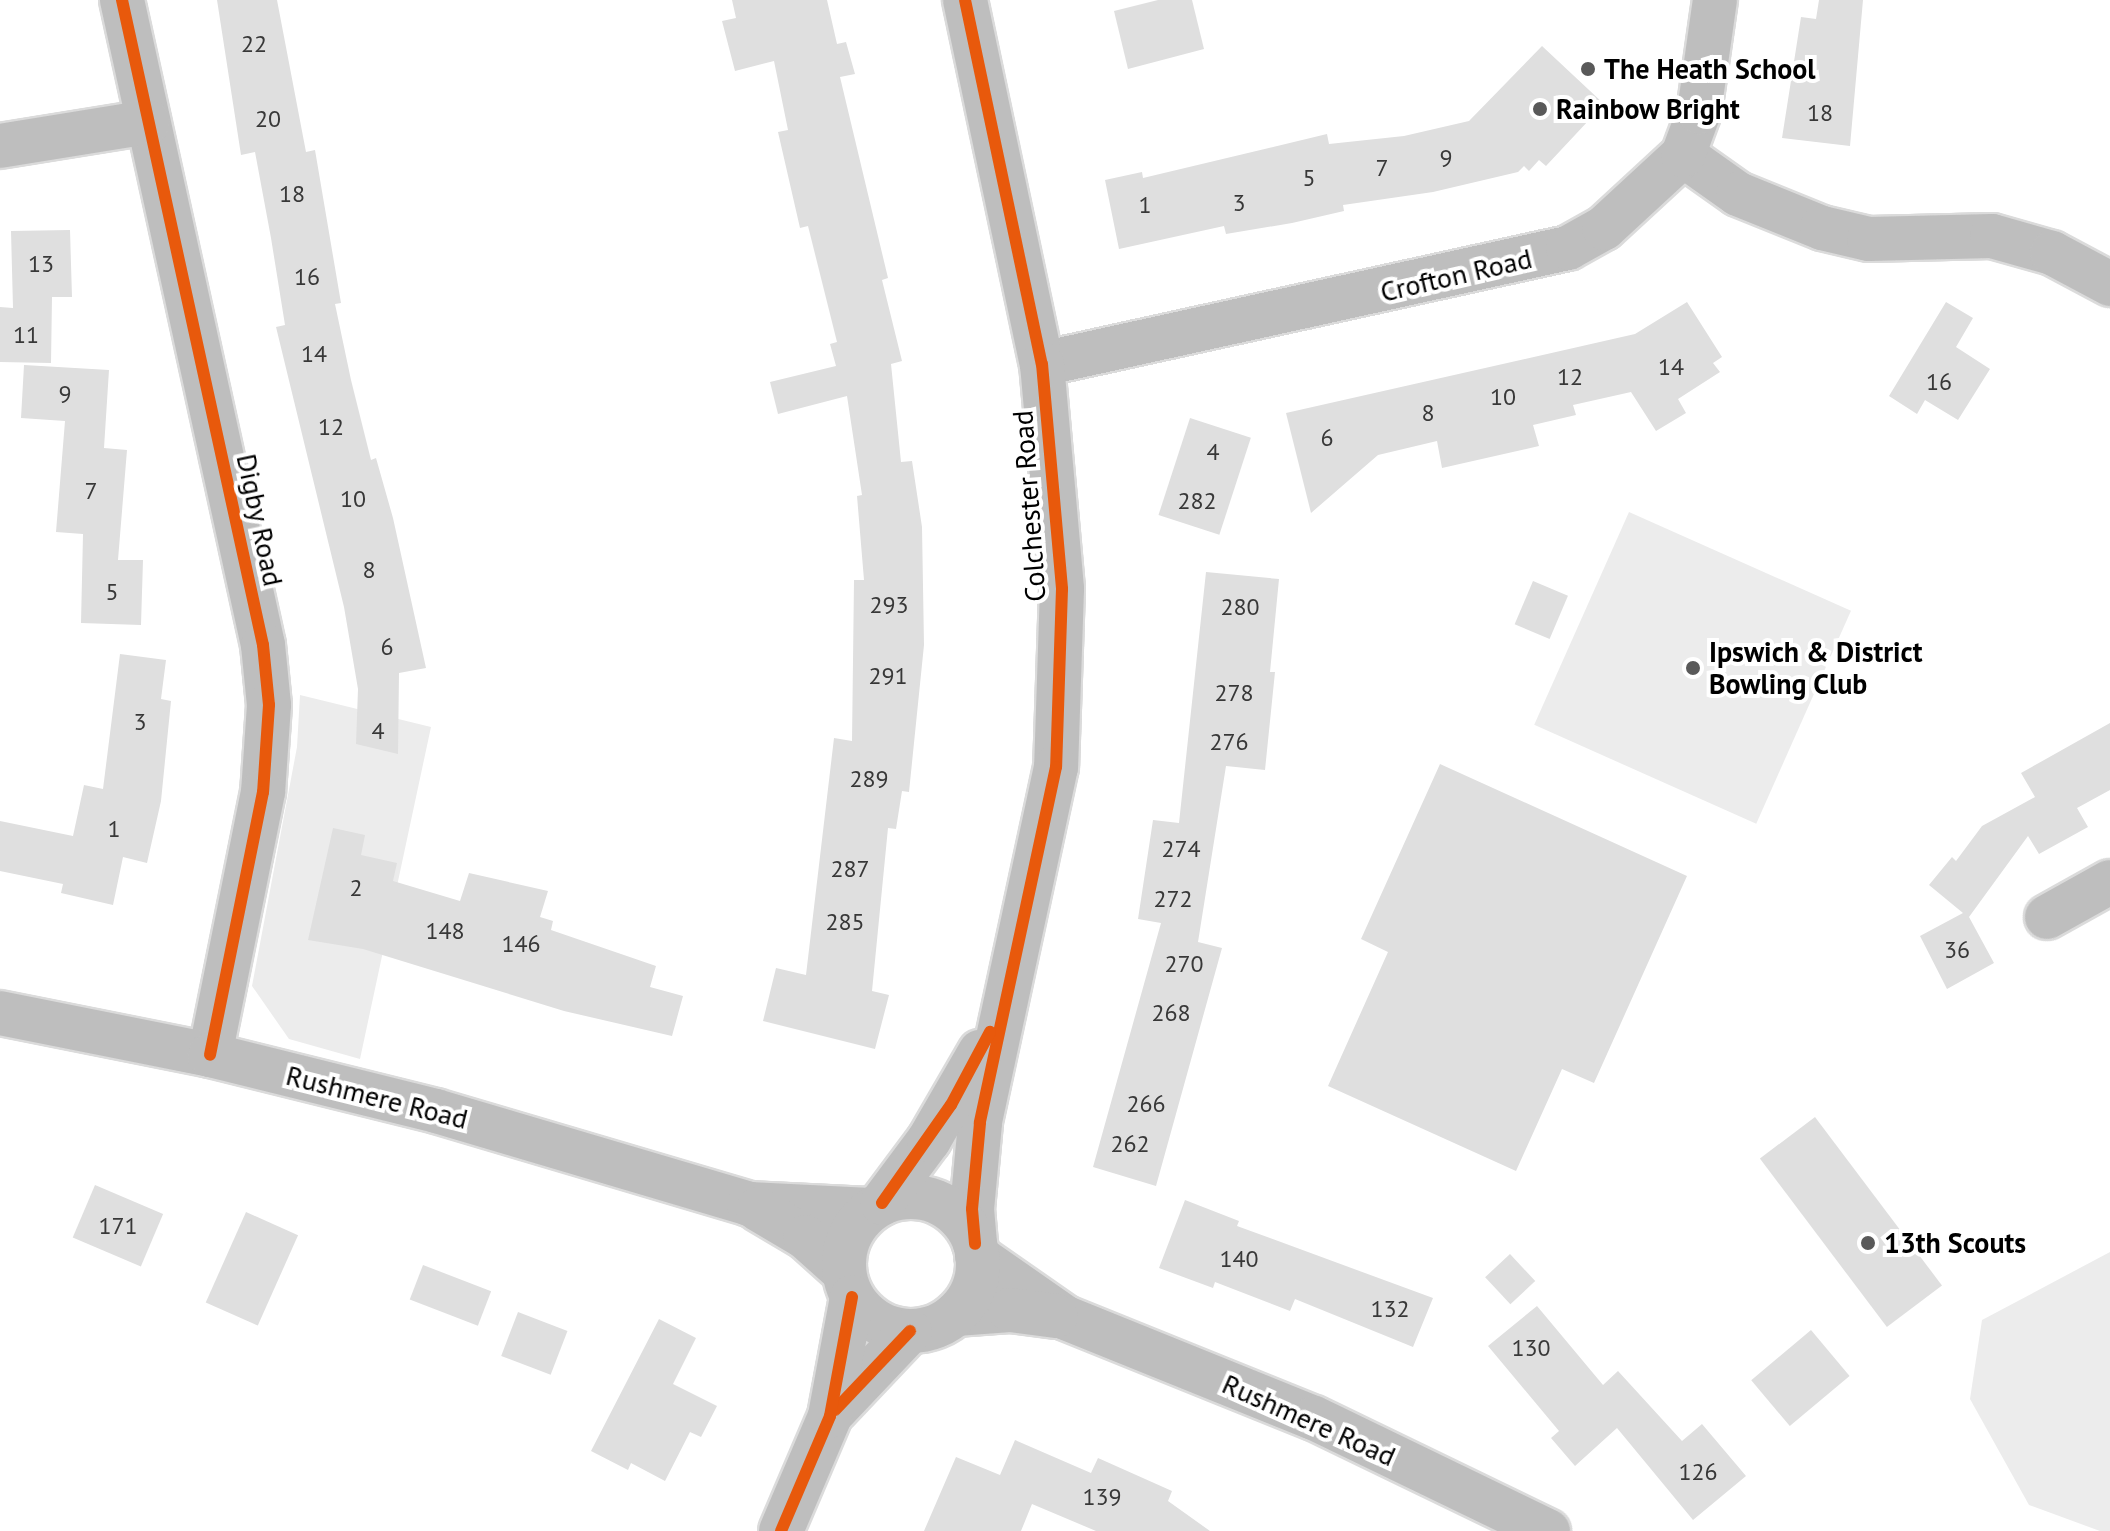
<!DOCTYPE html>
<style>
body{margin:0}
#map{position:relative;width:2110px;height:1531px;overflow:hidden;background:#fff;font-family:"PT Sans",sans-serif}
div>[style]{position:absolute}
.green>*{inset:0;background:#ececec;transform-origin:0 0}
.building>*{inset:0;background:#dfdfdf;transform-origin:0 0}
.roads{filter:drop-shadow(2px 0 #dbdbdb) drop-shadow(-2px 0 #dbdbdb) drop-shadow(0 2px #dbdbdb) drop-shadow(0 -2px #dbdbdb)}
.minor>*{height:44px;margin:-22px;padding:0 22px;transform-origin:22px;border-radius:22px;background:#bebebe}
.major>*{height:44px;margin:-22px;padding:0 22px;transform-origin:22px;border-radius:22px;background:#bebebe}
.major>.ring{margin:-22px;padding:0;box-sizing:content-box;background:none;border:44px solid #bebebe;border-radius:50%}
.cycleway>*{height:12px;margin:-6px;padding:0 6px;transform-origin:6px;border-radius:6px;background:#e8590c}
.dots>*{width:22px;height:22px;translate:-50% -50%;box-sizing:border-box;border:4px solid #fff;border-radius:50%}
span{translate:-50% -50%;white-space:nowrap;text-align:center;line-height:1.15;-webkit-text-stroke:8px #fff;paint-order:stroke}
.number-label{font-size:24px;color:#383838}
.number-label span{-webkit-text-stroke-width:0}
.poi-label{font-size:28px;color:#000;font-weight:700}
.left{translate:0 -50%;text-align:left}
.street-label{font-size:28px;color:#000}
</style>
<div id="map">
<div class="green">
<div style="left:1629px;top:512px;width:243px;height:233px;rotate:24deg"></div>
<div style="clip-path:polygon(300px 695px,431px 727px,360px 1059px,289px 1039px,252px 986px,297px 747px)"></div>
<div style="clip-path:polygon(2110px 1252px,2110px 1531px,2100px 1531px,2029px 1505px,1970px 1399px,1982px 1320px)"></div>
</div>
<div class="building">
<div style="clip-path:polygon(217px 0,277px 0,306px 152px,315px 150px,341px 303px,335px 304px,351px 380px,371px 460px,376px 458px,393px 518px,426px 668px,399px 673px,398px 754px,356px 744px,358px 689px,344px 607px,276px 327px,285px 325px,271px 238px,255px 152px,241px 155px)"></div>
<div style="clip-path:polygon(732px 0,827px 0,837px 44px,846px 42px,855px 74px,840px 77px,888px 278px,882px 280px,902px 361px,891px 364px,901px 462px,912px 461px,922px 527px,924px 645px,909px 792px,902px 791px,896px 829px,888px 828px,872px 991px,889px 995px,875px 1049px,763px 1021px,776px 968px,806px 975px,834px 738px,852px 741px,854px 580px,864px 580px,857px 496px,862px 495px,847px 396px,778px 414px,770px 382px,836px 366px,830px 344px,837px 342px,808px 226px,800px 228px,778px 132px,788px 130px,774px 61px,735px 71px,722px 21px,736px 18px)"></div>
<div style="clip-path:polygon(1158px 0,1192px 0,1204px 49px,1128px 69px,1114px 11px)"></div>
<div style="clip-path:polygon(1819px 0,1863px 0,1850px 146px,1782px 138px,1801px 17px,1816px 19px)"></div>
<div style="clip-path:polygon(1542px 46px,1604px 104px,1546px 166px,1539px 160px,1529px 171px,1524px 166px,1518px 172px,1433px 192px,1343px 205px,1344px 211px,1292px 223px,1226px 234px,1224px 226px,1119px 249px,1105px 180px,1142px 172px,1143px 178px,1327px 134px,1329px 144px,1404px 136px,1469px 121px)"></div>
<div style="clip-path:polygon(70px 230px,72px 297px,52px 297px,51px 363px,0 362px,0 307px,13px 308px,11px 231px)"></div>
<div style="clip-path:polygon(1687px 302px,1722px 357px,1713px 363px,1720px 372px,1678px 399px,1686px 413px,1656px 431px,1631px 392px,1573px 405px,1576px 415px,1533px 425px,1539px 446px,1442px 468px,1437px 441px,1378px 455px,1311px 513px,1286px 413px,1635px 334px)"></div>
<div style="clip-path:polygon(1946px 302px,1973px 318px,1956px 347px,1990px 369px,1958px 420px,1925px 400px,1917px 414px,1889px 396px)"></div>
<div style="clip-path:polygon(24px 365px,109px 370px,104px 448px,127px 450px,118px 560px,143px 560px,141px 625px,81px 623px,83px 534px,56px 532px,65px 421px,21px 418px)"></div>
<div style="left:1190px;top:418px;width:64px;height:102px;rotate:18deg"></div>
<div style="clip-path:polygon(1206px 572px,1279px 579px,1270px 672px,1275px 672px,1265px 770px,1226px 766px,1198px 942px,1222px 948px,1156px 1186px,1093px 1167px,1161px 923px,1138px 919px,1153px 820px,1179px 823px)"></div>
<div style="left:1533px;top:581px;width:38px;height:47px;rotate:23deg"></div>
<div style="clip-path:polygon(120px 654px,166px 660px,161px 699px,171px 701px,161px 801px,147px 863px,123px 857px,113px 905px,61px 893px,63px 884px,0 871px,0 821px,73px 836px,84px 785px,103px 789px)"></div>
<div style="clip-path:polygon(2110px 723px,2110px 790px,2077px 808px,2088px 827px,2039px 854px,2028px 836px,1969px 917px,1994px 963px,1947px 989px,1920px 936px,1963px 913px,1929px 885px,1952px 857px,1956px 861px,1982px 826px,2035px 797px,2021px 773px)"></div>
<div style="clip-path:polygon(1440px 764px,1687px 876px,1594px 1083px,1562px 1069px,1516px 1171px,1328px 1086px,1388px 952px,1361px 939px)"></div>
<div style="clip-path:polygon(333px 828px,365px 835px,361px 855px,397px 863px,393px 881px,460px 901px,469px 873px,548px 891px,540px 917px,553px 921px,551px 930px,656px 966px,650px 987px,683px 996px,672px 1036px,564px 1011px,363px 949px,308px 940px)"></div>
<div style="left:1815px;top:1117px;width:211px;height:69px;rotate:53deg"></div>
<div style="left:95px;top:1185px;width:74px;height:57px;rotate:23deg"></div>
<div style="clip-path:polygon(1185px 1200px,1239px 1221px,1237px 1226px,1433px 1298px,1413px 1347px,1295px 1299px,1290px 1311px,1215px 1282px,1213px 1288px,1159px 1268px)"></div>
<div style="left:246px;top:1212px;width:57px;height:99px;rotate:24deg"></div>
<div style="left:1510px;top:1254px;width:37px;height:34px;rotate:47deg"></div>
<div style="left:423px;top:1265px;width:73px;height:37px;rotate:21deg"></div>
<div style="clip-path:polygon(1537px 1306px,1603px 1385px,1618px 1371px,1682px 1441px,1702px 1424px,1746px 1476px,1693px 1520px,1617px 1428px,1575px 1466px,1551px 1438px,1559px 1431px,1488px 1346px)"></div>
<div style="left:518px;top:1312px;width:53px;height:47px;rotate:21deg"></div>
<div style="clip-path:polygon(659px 1319px,696px 1338px,673px 1384px,717px 1406px,701px 1437px,690px 1432px,665px 1481px,631px 1463px,628px 1470px,591px 1451px)"></div>
<div style="left:1811px;top:1330px;width:60px;height:78px;rotate:50deg"></div>
<div style="clip-path:polygon(1015px 1440px,1091px 1473px,1098px 1458px,1172px 1491px,1168px 1501px,1210px 1531px,1096px 1531px,1032px 1504px,1021px 1531px,924px 1531px,956px 1457px,1000px 1475px)"></div>
</div>
<div class="roads">
<div class="minor">
<div style="left:122px;top:0;width:660px;rotate:77.67deg"></div>
<div style="left:263px;top:645px;width:60px;rotate:84.3deg"></div>
<div style="left:269px;top:705px;width:87px;rotate:93.9deg"></div>
<div style="left:263px;top:792px;width:268px;rotate:101.4deg"></div>
<div style="left:0;top:146px;width:150px;rotate:-9.2deg"></div>
<div style="left:1683px;top:155px;width:67px;rotate:35.3deg"></div>
<div style="left:1738px;top:194px;width:91px;rotate:22deg"></div>
<div style="left:1822px;top:228px;width:48px;rotate:13.2deg"></div>
<div style="left:1869px;top:239px;width:123px;rotate:-1.4deg"></div>
<div style="left:1992px;top:236px;width:62px;rotate:15.8deg"></div>
<div style="left:2052px;top:253px;width:66px;rotate:28.1deg"></div>
<div style="left:1042px;top:364px;width:539px;rotate:-12.44deg"></div>
<div style="left:1568px;top:248px;width:41px;rotate:-29.1deg"></div>
<div style="left:1604px;top:228px;width:108px;rotate:-42.7deg"></div>
<div style="left:1683px;top:155px;width:46px;rotate:-69.6deg"></div>
<div style="left:1699px;top:112px;width:113px;rotate:-81.9deg"></div>
<div style="left:2047px;top:917px;width:72px;rotate:-29.1deg"></div>
<div style="left:0;top:1013px;width:214px;rotate:11.3deg"></div>
<div style="left:210px;top:1055px;width:233px;rotate:13.9deg"></div>
<div style="left:436px;top:1111px;width:327px;rotate:16.5deg"></div>
<div style="left:749px;top:1204px;width:121px;rotate:2.8deg"></div>
<div style="left:758px;top:1209px;width:55px;rotate:30.8deg"></div>
<div style="left:805px;top:1237px;width:52px;rotate:41.9deg"></div>
<div style="left:977px;top:1256px;width:108px;rotate:34.9deg"></div>
<div style="left:1066px;top:1318px;width:267px;rotate:22deg"></div>
<div style="left:1314px;top:1418px;width:260px;rotate:25.8deg"></div>
<div style="left:956px;top:1314px;width:54px;rotate:-4.2deg"></div>
<div style="left:1010px;top:1310px;width:46px;rotate:7.4deg"></div>
</div>
<div class="major">
<div style="left:965px;top:0;width:372px;rotate:78.1deg"></div>
<div style="left:1042px;top:364px;width:226px;rotate:84.9deg"></div>
<div style="left:1062px;top:589px;width:178px;rotate:91.9deg"></div>
<div style="left:1056px;top:767px;width:364px;rotate:102.1deg"></div>
<div style="left:980px;top:1123px;width:86px;rotate:95.3deg"></div>
<div style="left:972px;top:1209px;width:35px;rotate:85deg"></div>
<div class="ring" style="left:844px;top:1197px;width:90px;height:90px"></div>
<div style="left:882px;top:1203px;width:79px;rotate:-53.3deg"></div>
<div style="left:929px;top:1140px;width:102px;rotate:-59.9deg"></div>
<div style="left:835px;top:1410px;width:109px;rotate:-46.5deg"></div>
<div style="left:781px;top:1531px;width:125px;rotate:-66.9deg"></div>
<div style="left:830px;top:1416px;width:121px;rotate:-79.5deg"></div>
</div>
</div>
<div class="cycleway">
<div style="left:122px;top:0;width:660px;rotate:77.67deg"></div>
<div style="left:263px;top:645px;width:60px;rotate:84.3deg"></div>
<div style="left:269px;top:705px;width:87px;rotate:93.9deg"></div>
<div style="left:263px;top:792px;width:268px;rotate:101.4deg"></div>
<div style="left:965px;top:0;width:372px;rotate:78.1deg"></div>
<div style="left:1042px;top:364px;width:226px;rotate:84.9deg"></div>
<div style="left:1062px;top:589px;width:178px;rotate:91.9deg"></div>
<div style="left:1056px;top:767px;width:364px;rotate:102.1deg"></div>
<div style="left:980px;top:1123px;width:86px;rotate:95.3deg"></div>
<div style="left:972px;top:1209px;width:35px;rotate:85deg"></div>
<div style="left:882px;top:1203px;width:120px;rotate:-54.9deg"></div>
<div style="left:951px;top:1105px;width:83px;rotate:-61.9deg"></div>
<div style="left:835px;top:1410px;width:109px;rotate:-46.5deg"></div>
<div style="left:781px;top:1531px;width:125px;rotate:-66.9deg"></div>
<div style="left:830px;top:1416px;width:121px;rotate:-79.5deg"></div>
</div>
<div class="dots">
<div style="left:1588px;top:69px;background:#595959"></div>
<div style="left:1540px;top:109px;background:#595959"></div>
<div style="left:1693px;top:668px;background:#595959"></div>
<div style="left:1868px;top:1243px;background:#595959"></div>
</div>
<div class="number-label">
<span style="left:254px;top:44px">22</span>
<span style="left:1820px;top:113px">18</span>
<span style="left:268px;top:119px">20</span>
<span style="left:1446px;top:158px">9</span>
<span style="left:1382px;top:168px">7</span>
<span style="left:1309px;top:178px">5</span>
<span style="left:292px;top:194px">18</span>
<span style="left:1239px;top:203px">3</span>
<span style="left:1145px;top:205px">1</span>
<span style="left:41px;top:264px">13</span>
<span style="left:307px;top:277px">16</span>
<span style="left:26px;top:335px">11</span>
<span style="left:314px;top:354px">14</span>
<span style="left:1671px;top:367px">14</span>
<span style="left:1570px;top:377px">12</span>
<span style="left:1939px;top:382px">16</span>
<span style="left:65px;top:394px">9</span>
<span style="left:1503px;top:397px">10</span>
<span style="left:1428px;top:413px">8</span>
<span style="left:331px;top:427px">12</span>
<span style="left:1327px;top:438px">6</span>
<span style="left:1213px;top:452px">4</span>
<span style="left:91px;top:491px">7</span>
<span style="left:353px;top:499px">10</span>
<span style="left:1197px;top:501px">282</span>
<span style="left:369px;top:570px">8</span>
<span style="left:112px;top:592px">5</span>
<span style="left:889px;top:605px">293</span>
<span style="left:1240px;top:607px">280</span>
<span style="left:387px;top:647px">6</span>
<span style="left:888px;top:676px">291</span>
<span style="left:1234px;top:693px">278</span>
<span style="left:140px;top:722px">3</span>
<span style="left:378px;top:731px">4</span>
<span style="left:1229px;top:742px">276</span>
<span style="left:869px;top:779px">289</span>
<span style="left:114px;top:829px">1</span>
<span style="left:1181px;top:849px">274</span>
<span style="left:850px;top:869px">287</span>
<span style="left:356px;top:888px">2</span>
<span style="left:1173px;top:899px">272</span>
<span style="left:845px;top:922px">285</span>
<span style="left:445px;top:931px">148</span>
<span style="left:521px;top:944px">146</span>
<span style="left:1957px;top:950px">36</span>
<span style="left:1184px;top:964px">270</span>
<span style="left:1171px;top:1013px">268</span>
<span style="left:1146px;top:1104px">266</span>
<span style="left:1130px;top:1144px">262</span>
<span style="left:118px;top:1226px">171</span>
<span style="left:1239px;top:1259px">140</span>
<span style="left:1390px;top:1309px">132</span>
<span style="left:1531px;top:1348px">130</span>
<span style="left:1698px;top:1472px">126</span>
<span style="left:1102px;top:1497px">139</span>
</div>
<div class="poi-label">
<span class="left" style="left:1604px;top:69px">The Heath School</span>
<span class="left" style="left:1556px;top:109px">Rainbow Bright</span>
<span class="left" style="left:1709px;top:668px">Ipswich &amp; District<br>Bowling Club</span>
<span class="left" style="left:1884px;top:1243px">13th Scouts</span>
</div>
<div class="street-label">
<span style="left:1456px;top:275px;rotate:-13deg">Crofton Road</span>
<span style="left:1029px;top:506px;rotate:-94deg">Colchester Road</span>
<span style="left:260px;top:520px;rotate:78deg">Digby Road</span>
<span style="left:377px;top:1097px;rotate:14deg">Rushmere Road</span>
<span style="left:1309px;top:1420px;rotate:24deg">Rushmere Road</span>
</div>
</div>
